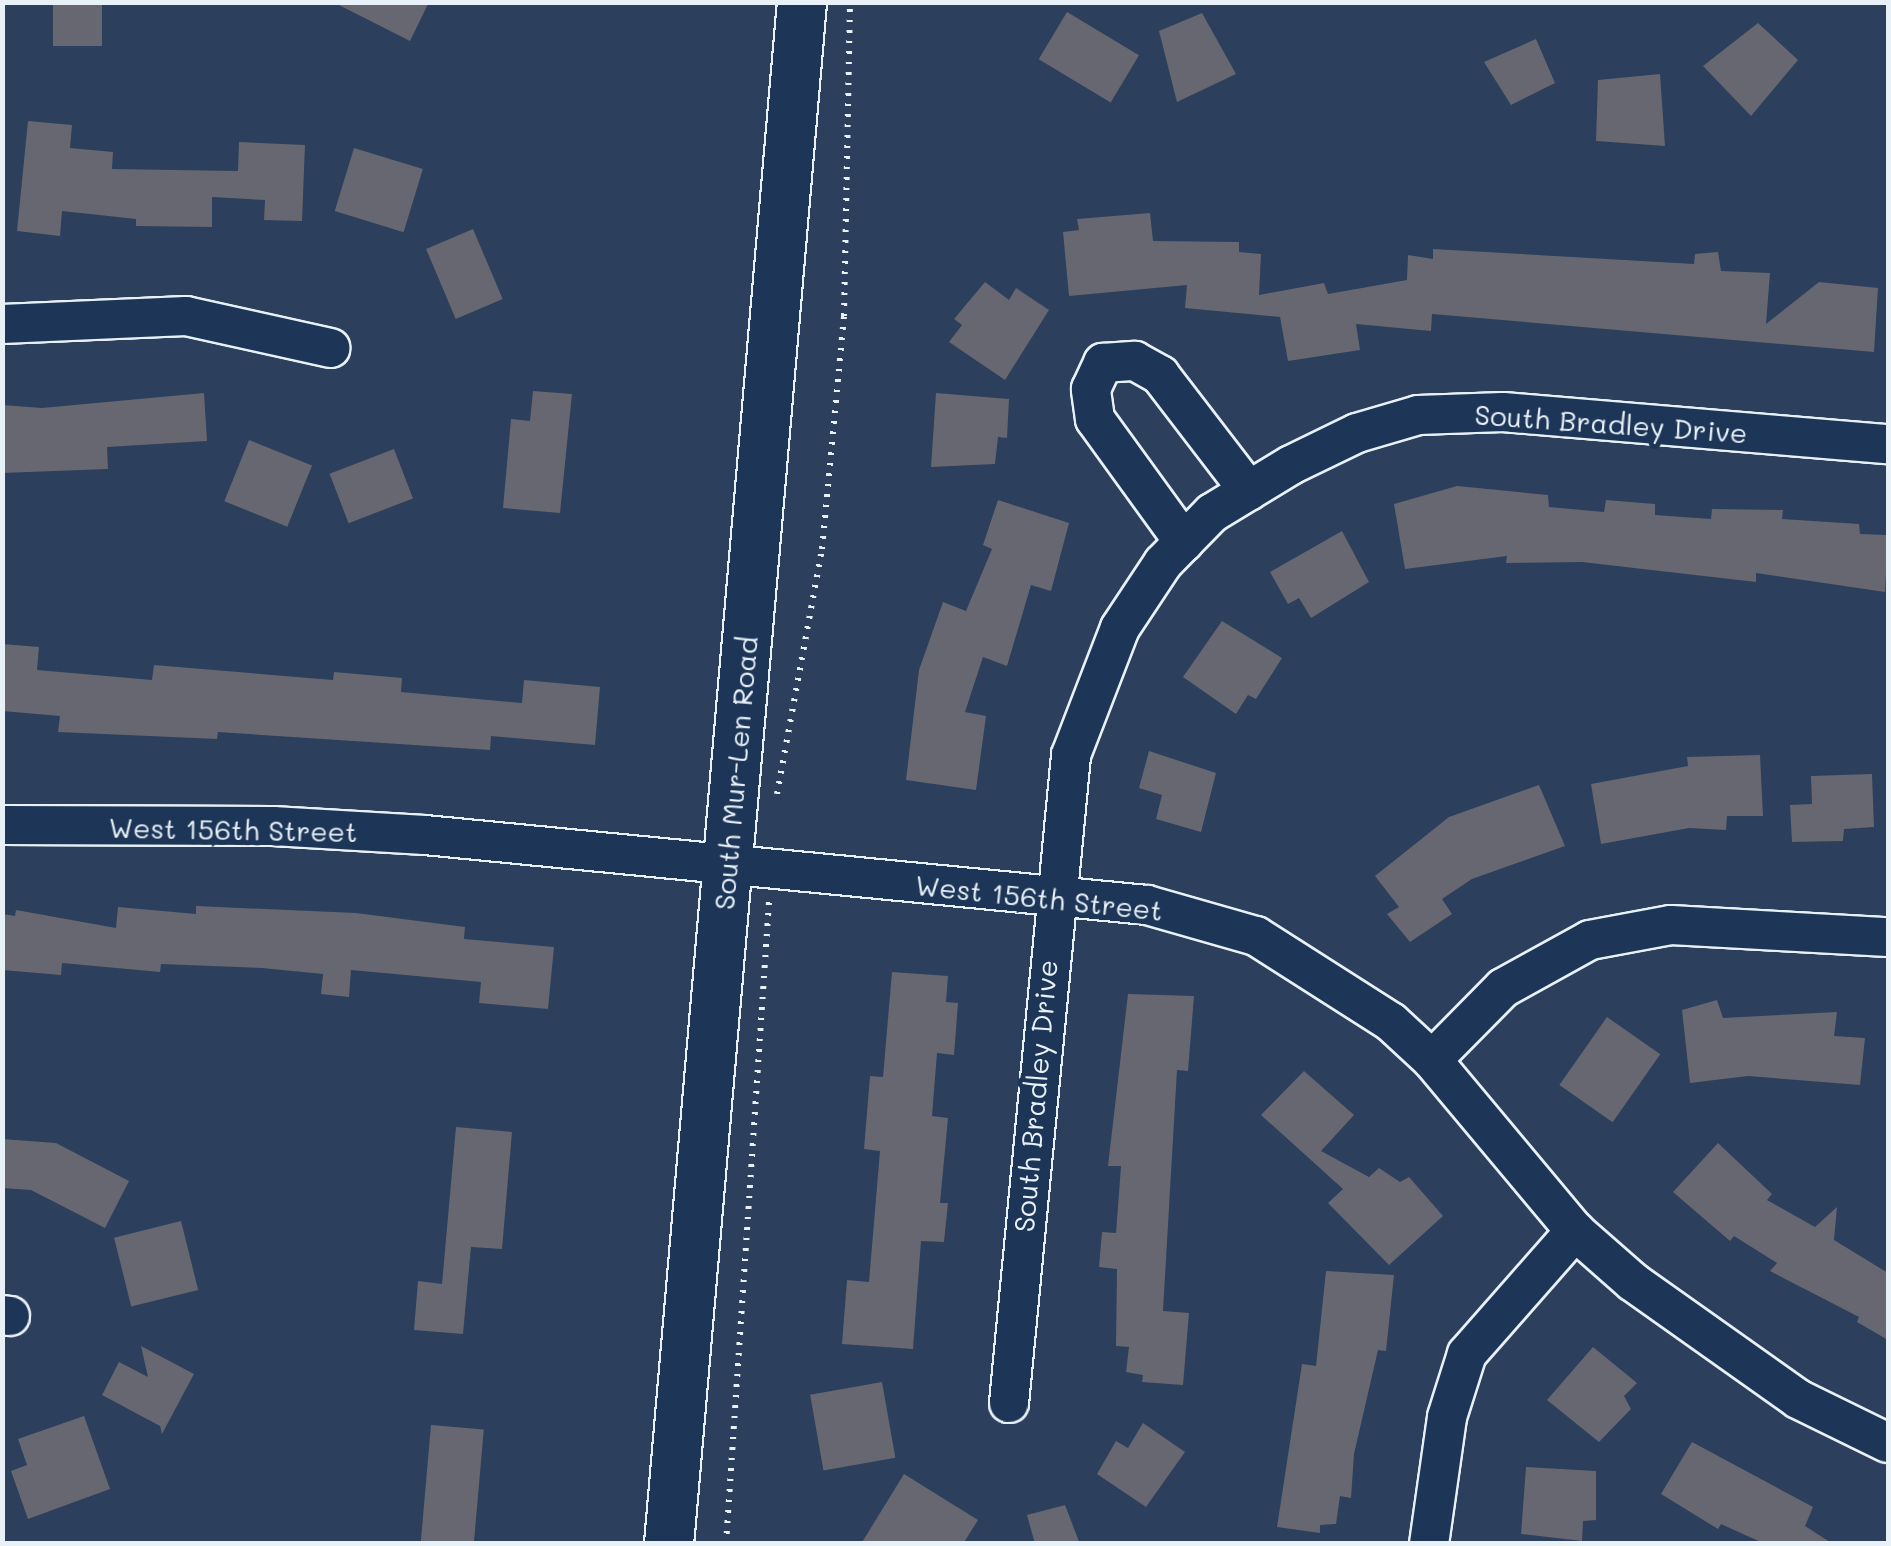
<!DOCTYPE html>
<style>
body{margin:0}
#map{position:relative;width:1891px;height:1546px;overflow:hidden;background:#2c3f5c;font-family:Mali,sans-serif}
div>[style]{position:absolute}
.building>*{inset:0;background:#666770;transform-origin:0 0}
.path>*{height:6px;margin-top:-3px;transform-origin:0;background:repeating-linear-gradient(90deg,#e8f1f8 0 2.5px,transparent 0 10.5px)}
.roads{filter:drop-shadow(2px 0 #e8f1f8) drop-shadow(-2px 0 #e8f1f8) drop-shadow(0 2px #e8f1f8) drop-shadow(0 -2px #e8f1f8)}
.minor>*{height:38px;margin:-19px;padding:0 19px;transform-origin:19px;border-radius:19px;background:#1d3557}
.major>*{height:48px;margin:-24px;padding:0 24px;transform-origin:24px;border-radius:24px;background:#1d3557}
span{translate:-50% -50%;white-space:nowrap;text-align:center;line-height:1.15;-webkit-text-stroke:10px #1d3557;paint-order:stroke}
.street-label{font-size:28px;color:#e8f1f8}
.frame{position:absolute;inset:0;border:5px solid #e8f1f8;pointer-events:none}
</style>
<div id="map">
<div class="building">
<div style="left:53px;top:2px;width:49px;height:44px"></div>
<div style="clip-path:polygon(333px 2px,429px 2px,410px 41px)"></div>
<div style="left:1067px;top:12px;width:84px;height:55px;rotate:31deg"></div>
<div style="clip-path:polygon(1202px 13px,1236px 74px,1177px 102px,1159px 31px)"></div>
<div style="clip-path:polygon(1758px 23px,1798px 60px,1751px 116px,1703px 66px)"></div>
<div style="clip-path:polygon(1536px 39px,1555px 83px,1511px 105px,1484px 62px)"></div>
<div style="clip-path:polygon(1660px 74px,1665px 146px,1596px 141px,1598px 80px)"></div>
<div style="clip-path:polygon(28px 121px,72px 125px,70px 148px,113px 152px,112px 169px,238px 171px,239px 142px,305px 145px,302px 221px,264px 220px,265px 200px,212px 197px,212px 227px,136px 226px,136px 219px,62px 211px,60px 236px,17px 231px)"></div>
<div style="left:354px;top:148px;width:72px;height:66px;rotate:17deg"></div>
<div style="clip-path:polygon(1150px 213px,1153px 241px,1239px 242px,1239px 252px,1261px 254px,1259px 295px,1324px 283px,1328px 294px,1407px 280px,1408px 255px,1433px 259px,1433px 249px,1694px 264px,1695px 254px,1718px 252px,1721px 271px,1770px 273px,1766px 324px,1819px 282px,1878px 288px,1874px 352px,1432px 314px,1431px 331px,1356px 324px,1360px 350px,1288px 361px,1280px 317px,1185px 308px,1187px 285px,1069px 296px,1063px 232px,1079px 230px,1077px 219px)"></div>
<div style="left:473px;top:229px;width:76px;height:51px;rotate:67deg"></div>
<div style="clip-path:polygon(985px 282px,1009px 300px,1016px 288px,1049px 310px,1005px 380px,949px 342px,962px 325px,954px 319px)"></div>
<div style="clip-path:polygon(533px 391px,572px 394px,560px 513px,503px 508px,511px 419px,530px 421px)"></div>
<div style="clip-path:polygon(204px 393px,207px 441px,107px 447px,108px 469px,2px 473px,2px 405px,42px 408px)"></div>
<div style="clip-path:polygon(936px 393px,1009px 399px,1007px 438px,998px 437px,995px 464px,931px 467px)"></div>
<div style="left:249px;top:440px;width:68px;height:66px;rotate:22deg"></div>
<div style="left:394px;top:449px;width:53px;height:69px;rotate:69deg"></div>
<div style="clip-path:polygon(1457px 486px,1548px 495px,1549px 507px,1604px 512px,1606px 500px,1655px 504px,1655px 515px,1711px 519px,1712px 509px,1783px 510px,1782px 519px,1859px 524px,1860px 534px,1888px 535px,1885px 592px,1756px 573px,1756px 582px,1582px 562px,1506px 563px,1507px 556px,1405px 569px,1394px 504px)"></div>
<div style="clip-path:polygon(998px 500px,1069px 523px,1051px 591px,1031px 585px,1007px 666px,983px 657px,965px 712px,986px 716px,976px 790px,906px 780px,919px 670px,943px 602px,966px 611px,992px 549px,983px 545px)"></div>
<div style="clip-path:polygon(1342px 531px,1369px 582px,1311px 618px,1299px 598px,1288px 604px,1270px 572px)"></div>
<div style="clip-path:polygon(1222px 621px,1282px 658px,1256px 699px,1248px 695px,1236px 714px,1183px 677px)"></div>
<div style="clip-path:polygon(2px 644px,39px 647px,37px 670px,152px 680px,154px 665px,333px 680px,334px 672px,402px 678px,401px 692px,522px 703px,524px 680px,600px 687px,595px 745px,491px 736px,490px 750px,218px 732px,217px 739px,58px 732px,60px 716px,2px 711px)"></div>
<div style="clip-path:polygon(1149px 751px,1216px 773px,1201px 832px,1156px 819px,1162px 795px,1139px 788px)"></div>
<div style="clip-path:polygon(1760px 755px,1763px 816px,1727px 816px,1726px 830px,1689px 828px,1601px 844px,1591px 784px,1688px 766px,1687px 757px)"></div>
<div style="clip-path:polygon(1872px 774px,1874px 827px,1844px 829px,1843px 841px,1792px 842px,1790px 805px,1812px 804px,1811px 776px)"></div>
<div style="clip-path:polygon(1539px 785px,1565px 846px,1472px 879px,1442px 899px,1452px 914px,1410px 942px,1387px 914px,1399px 907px,1375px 876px,1449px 817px)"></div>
<div style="clip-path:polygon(196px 906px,356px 913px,465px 927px,464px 939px,554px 947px,548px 1009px,479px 1003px,481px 982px,351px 970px,349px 997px,321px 994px,323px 974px,262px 968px,161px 964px,160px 972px,62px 963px,61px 975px,2px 970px,2px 914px,15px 916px,16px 910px,116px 928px,118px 907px,196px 914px)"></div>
<div style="clip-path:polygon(892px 972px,948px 976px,946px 1002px,958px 1003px,954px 1055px,937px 1053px,932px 1116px,948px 1118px,940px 1203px,948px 1203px,944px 1242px,921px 1241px,913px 1349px,842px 1344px,847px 1280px,869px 1282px,880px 1151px,864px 1149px,870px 1076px,883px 1077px)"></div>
<div style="clip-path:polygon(1128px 994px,1194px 996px,1188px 1071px,1177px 1070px,1163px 1311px,1189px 1313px,1183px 1385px,1142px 1382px,1143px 1375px,1126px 1372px,1129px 1347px,1116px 1346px,1117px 1269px,1099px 1267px,1102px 1232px,1116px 1233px,1121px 1166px,1108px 1166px)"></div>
<div style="clip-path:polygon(1717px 1000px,1723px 1018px,1837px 1012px,1834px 1036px,1865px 1038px,1860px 1085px,1748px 1076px,1690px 1083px,1682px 1010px)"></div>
<div style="left:1607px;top:1017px;width:65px;height:83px;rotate:35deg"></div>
<div style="clip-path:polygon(1304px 1071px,1354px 1115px,1321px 1151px,1369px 1177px,1379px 1168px,1400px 1182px,1409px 1177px,1443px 1216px,1389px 1265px,1328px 1203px,1343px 1189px,1261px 1115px)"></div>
<div style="clip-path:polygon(456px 1127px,512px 1132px,502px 1249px,471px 1247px,463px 1334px,414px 1330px,418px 1281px,442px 1284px)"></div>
<div style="clip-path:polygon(2px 1139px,56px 1143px,129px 1181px,105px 1228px,31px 1190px,2px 1188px)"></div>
<div style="clip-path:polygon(1718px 1143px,1772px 1194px,1767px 1200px,1815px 1227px,1837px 1207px,1834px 1240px,1888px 1273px,1888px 1340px,1857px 1322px,1859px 1317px,1770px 1271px,1777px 1263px,1734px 1236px,1730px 1241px,1673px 1192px)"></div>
<div style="left:181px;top:1221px;width:71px;height:69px;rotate:76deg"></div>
<div style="clip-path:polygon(1326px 1271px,1394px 1275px,1386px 1351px,1378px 1350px,1354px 1454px,1351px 1498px,1340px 1496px,1336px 1524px,1320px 1525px,1320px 1533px,1277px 1527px,1302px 1364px,1316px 1366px)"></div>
<div style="clip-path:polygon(141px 1346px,194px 1374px,162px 1434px,160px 1426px,102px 1395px,119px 1362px,148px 1377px)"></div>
<div style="clip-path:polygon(1593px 1347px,1637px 1383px,1624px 1396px,1631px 1409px,1599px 1442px,1547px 1400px)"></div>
<div style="left:882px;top:1382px;width:77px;height:73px;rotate:80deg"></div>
<div style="clip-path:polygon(84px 1416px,110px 1489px,28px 1519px,11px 1471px,27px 1465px,18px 1439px)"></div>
<div style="clip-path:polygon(1143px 1423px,1185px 1452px,1146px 1507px,1097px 1474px,1116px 1441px,1128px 1448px)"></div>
<div style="left:431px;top:1425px;width:53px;height:119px;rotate:5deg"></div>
<div style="clip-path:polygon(1692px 1442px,1813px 1507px,1805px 1526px,1833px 1544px,1765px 1544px,1721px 1524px,1718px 1529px,1661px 1494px)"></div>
<div style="clip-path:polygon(1526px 1467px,1596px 1471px,1596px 1520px,1583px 1521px,1582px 1541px,1521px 1534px)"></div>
<div style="clip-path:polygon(904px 1474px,978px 1520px,963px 1544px,861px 1544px)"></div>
<div style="clip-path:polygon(1065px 1505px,1080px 1544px,1035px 1544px,1027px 1515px)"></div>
</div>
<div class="path">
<div style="left:777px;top:794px;width:249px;rotate:-79.6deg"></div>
<div style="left:822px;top:549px;width:234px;rotate:-84.6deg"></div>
<div style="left:844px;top:316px;width:314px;rotate:-88.9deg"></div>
<div style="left:726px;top:1544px;width:644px;rotate:-86.17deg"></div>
</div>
<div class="roads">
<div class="minor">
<div style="left:2px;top:324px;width:184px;rotate:-2.5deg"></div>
<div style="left:186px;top:316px;width:148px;rotate:12.5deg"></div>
<div style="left:1184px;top:542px;width:152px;rotate:-125.9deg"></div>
<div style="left:1095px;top:419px;width:30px;rotate:-98deg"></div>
<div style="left:1091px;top:389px;width:29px;rotate:-65deg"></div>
<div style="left:1103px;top:363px;width:32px;rotate:-4deg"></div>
<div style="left:1135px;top:361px;width:29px;rotate:29deg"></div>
<div style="left:1160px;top:375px;width:146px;rotate:52.5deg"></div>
<div style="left:2px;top:825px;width:271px;rotate:0.2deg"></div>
<div style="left:273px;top:826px;width:152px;rotate:3.4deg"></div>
<div style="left:425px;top:835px;width:725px;rotate:5.54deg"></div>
<div style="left:1147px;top:905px;width:113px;rotate:15.9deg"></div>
<div style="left:1256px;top:936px;width:160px;rotate:32.5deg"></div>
<div style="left:1391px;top:1022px;width:56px;rotate:42.8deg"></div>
<div style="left:1432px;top:1060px;width:223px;rotate:50.1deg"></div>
<div style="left:1575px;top:1231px;width:77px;rotate:41.3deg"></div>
<div style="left:1633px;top:1282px;width:202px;rotate:35.3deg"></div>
<div style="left:1798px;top:1399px;width:100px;rotate:26.1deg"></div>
<div style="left:1432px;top:1060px;width:101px;rotate:-45.4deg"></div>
<div style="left:1503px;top:988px;width:99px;rotate:-28.9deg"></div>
<div style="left:1590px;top:940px;width:82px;rotate:-10.5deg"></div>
<div style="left:1671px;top:925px;width:217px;rotate:3.2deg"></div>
<div style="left:2px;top:1315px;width:8px;rotate:7deg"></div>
<div style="left:1009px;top:1403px;width:651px;rotate:-84.53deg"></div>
<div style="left:1071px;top:755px;width:136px;rotate:-68.9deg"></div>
<div style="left:1120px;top:628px;width:78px;rotate:-56.5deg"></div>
<div style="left:1163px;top:563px;width:70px;rotate:-45.6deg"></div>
<div style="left:1212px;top:513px;width:92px;rotate:-31.3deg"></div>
<div style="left:1291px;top:465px;width:73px;rotate:-25.9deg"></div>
<div style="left:1357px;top:433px;width:64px;rotate:-16.4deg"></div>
<div style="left:1418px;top:415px;width:85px;rotate:-2deg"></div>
<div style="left:1503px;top:412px;width:386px;rotate:4.8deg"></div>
<div style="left:1429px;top:1544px;width:128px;rotate:-81.9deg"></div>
<div style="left:1447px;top:1417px;width:66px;rotate:-72.4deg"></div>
<div style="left:1467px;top:1354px;width:164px;rotate:-48.7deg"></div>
</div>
<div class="major">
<div style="left:669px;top:1544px;width:1548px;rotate:-85.07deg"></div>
</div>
</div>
<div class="street-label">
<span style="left:1611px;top:423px;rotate:4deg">South Bradley Drive</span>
<span style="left:735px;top:773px;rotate:-85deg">South Mur-Len Road</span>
<span style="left:233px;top:829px;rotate:1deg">West 156th Street</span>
<span style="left:1039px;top:897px;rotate:6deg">West 156th Street</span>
<span style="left:1035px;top:1096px;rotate:-85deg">South Bradley Drive</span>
</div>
<div class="frame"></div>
</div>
